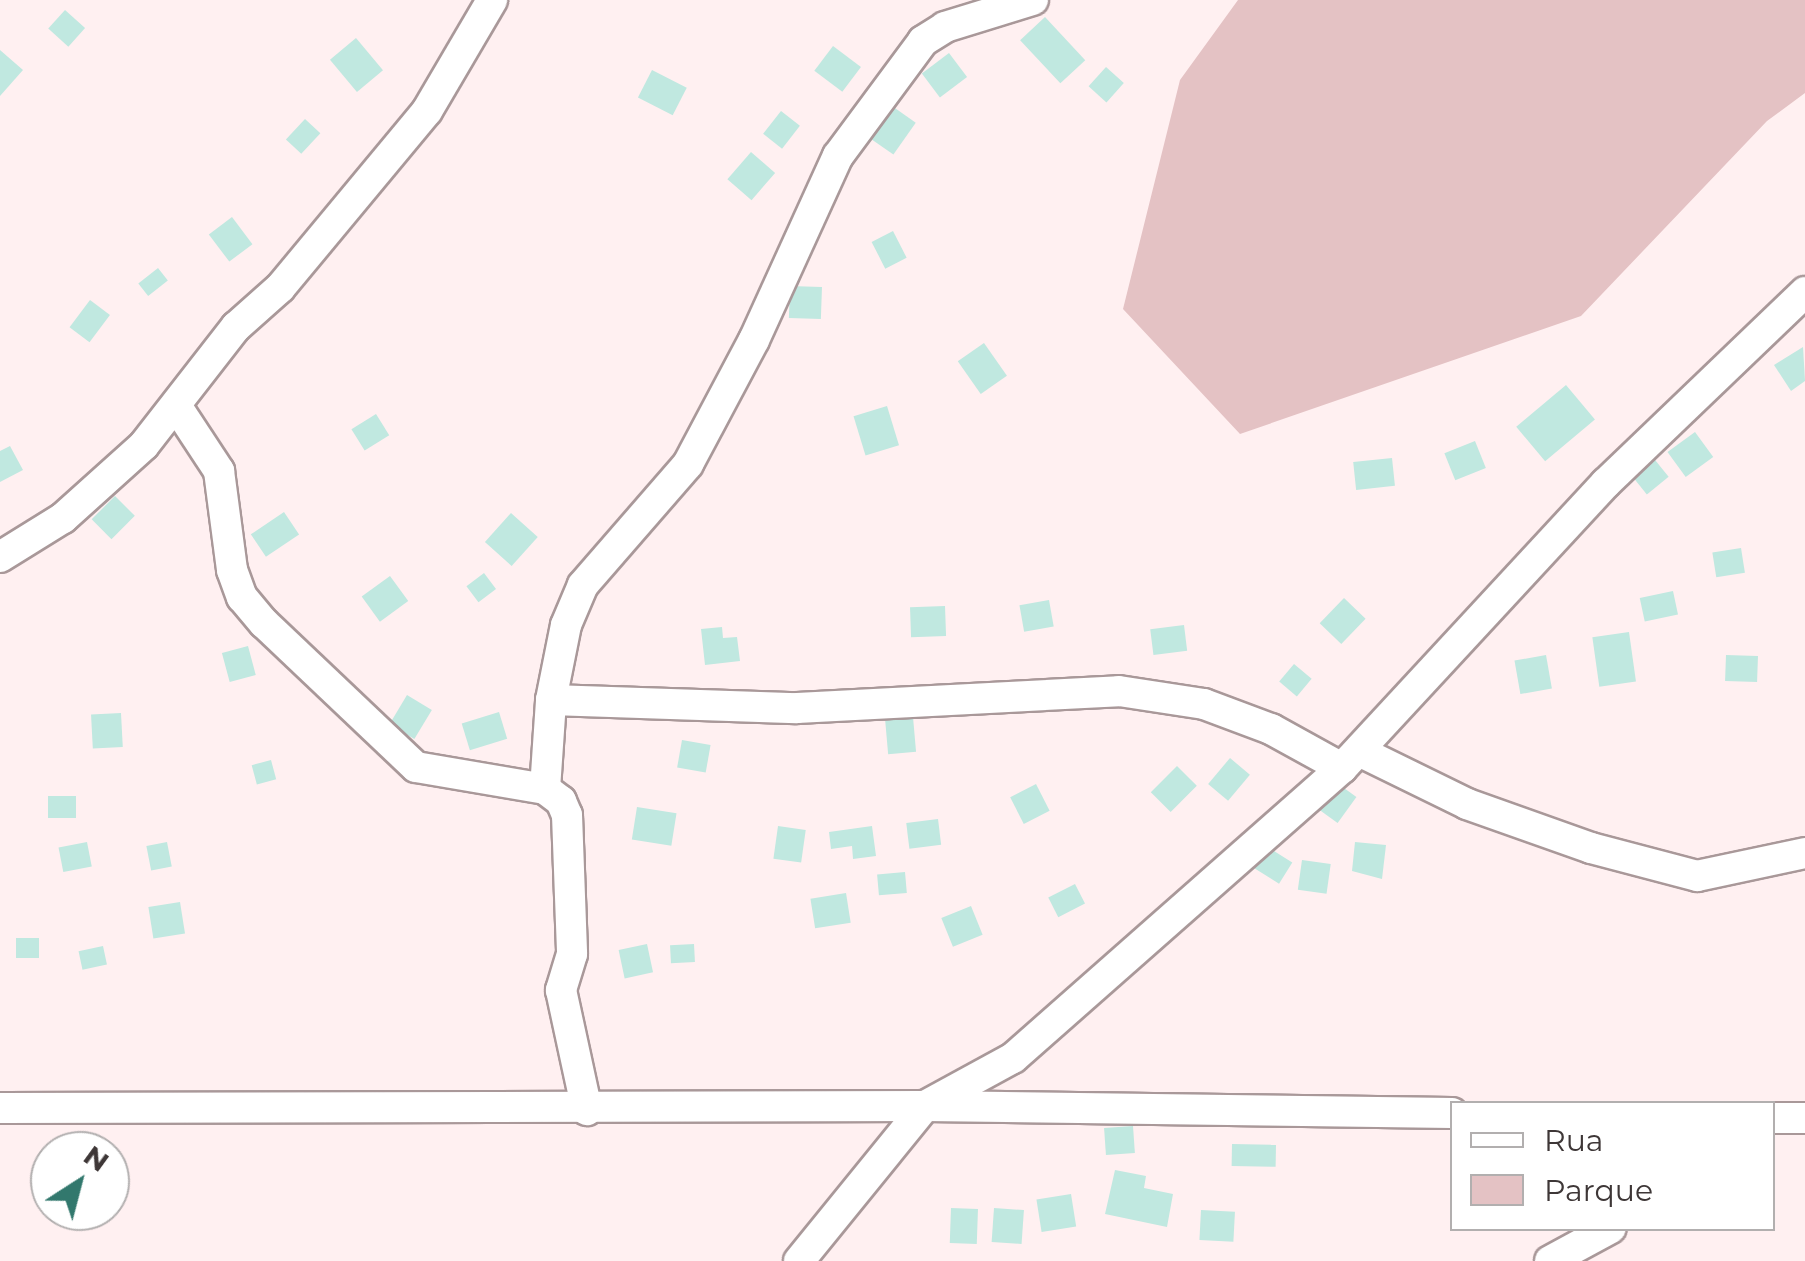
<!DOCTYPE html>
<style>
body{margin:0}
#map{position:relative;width:1805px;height:1261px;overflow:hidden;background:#fff0f1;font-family:Montserrat,sans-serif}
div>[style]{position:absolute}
.green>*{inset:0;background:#e4c2c4}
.building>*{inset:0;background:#c0e8e0;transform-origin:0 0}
.roads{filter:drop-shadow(2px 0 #a99899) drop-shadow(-2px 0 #a99899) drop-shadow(0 2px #a99899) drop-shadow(0 -2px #a99899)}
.street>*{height:30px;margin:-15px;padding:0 15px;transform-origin:15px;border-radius:15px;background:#fff}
span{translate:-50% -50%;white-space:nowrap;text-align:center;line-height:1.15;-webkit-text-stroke:9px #fff;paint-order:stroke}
.legend{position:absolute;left:1450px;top:1101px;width:325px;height:130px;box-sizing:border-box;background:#fff;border:2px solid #b2afaf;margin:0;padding:12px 18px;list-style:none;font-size:30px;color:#3e3737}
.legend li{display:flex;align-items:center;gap:20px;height:50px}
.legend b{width:50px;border:2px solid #b2afaf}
.north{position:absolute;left:30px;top:1131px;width:100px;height:100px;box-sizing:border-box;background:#fff;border:2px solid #b2afaf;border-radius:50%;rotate:36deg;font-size:28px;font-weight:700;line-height:40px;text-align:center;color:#3e3737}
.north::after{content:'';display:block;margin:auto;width:35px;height:45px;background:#32786d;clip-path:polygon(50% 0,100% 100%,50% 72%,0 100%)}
</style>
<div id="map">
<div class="green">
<div style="clip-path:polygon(1238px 0,1805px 0,1805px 93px,1767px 121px,1581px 316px,1240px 434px,1123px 309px,1180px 80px)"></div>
</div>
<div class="building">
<div style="left:65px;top:10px;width:27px;height:25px;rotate:42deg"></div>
<div style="left:1045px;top:17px;width:59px;height:34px;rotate:47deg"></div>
<div style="left:356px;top:38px;width:42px;height:34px;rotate:50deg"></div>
<div style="left:833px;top:46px;width:35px;height:31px;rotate:37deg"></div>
<div style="clip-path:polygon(0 50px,23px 70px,0 96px)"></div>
<div style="left:949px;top:53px;width:30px;height:34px;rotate:53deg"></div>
<div style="left:1106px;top:67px;width:24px;height:26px;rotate:42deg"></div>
<div style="left:652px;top:70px;width:39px;height:31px;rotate:27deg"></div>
<div style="left:892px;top:106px;width:29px;height:39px;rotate:35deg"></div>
<div style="left:781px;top:111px;width:24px;height:29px;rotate:38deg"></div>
<div style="left:305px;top:119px;width:21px;height:28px;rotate:43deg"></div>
<div style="left:751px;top:152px;width:32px;height:36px;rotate:41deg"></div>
<div style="left:232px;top:217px;width:34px;height:29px;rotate:53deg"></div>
<div style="left:893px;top:231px;width:30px;height:24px;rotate:63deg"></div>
<div style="left:158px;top:268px;width:16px;height:25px;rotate:52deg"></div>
<div style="left:790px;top:286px;width:32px;height:32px;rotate:2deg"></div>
<div style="left:90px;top:300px;width:25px;height:34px;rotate:37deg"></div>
<div style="left:984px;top:343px;width:40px;height:32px;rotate:55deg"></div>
<div style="clip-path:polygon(1803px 347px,1805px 381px,1791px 391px,1774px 365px)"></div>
<div style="left:1566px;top:385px;width:45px;height:65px;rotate:50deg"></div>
<div style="left:887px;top:406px;width:41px;height:35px;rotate:73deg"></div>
<div style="left:376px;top:414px;width:25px;height:29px;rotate:58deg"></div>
<div style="left:1695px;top:432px;width:31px;height:34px;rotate:54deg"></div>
<div style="left:1475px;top:441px;width:29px;height:33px;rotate:68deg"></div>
<div style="clip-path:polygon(10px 446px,23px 470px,0 482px,0 451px)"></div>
<div style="left:1651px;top:455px;width:28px;height:28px;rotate:51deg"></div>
<div style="left:1392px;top:458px;width:28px;height:39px;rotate:84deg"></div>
<div style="left:115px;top:496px;width:28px;height:33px;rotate:45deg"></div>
<div style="left:284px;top:512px;width:27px;height:40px;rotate:56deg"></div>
<div style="left:511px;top:513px;width:36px;height:39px;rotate:42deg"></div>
<div style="left:1741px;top:548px;width:25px;height:29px;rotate:81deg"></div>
<div style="left:484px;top:573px;width:20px;height:22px;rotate:53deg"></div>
<div style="left:390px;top:576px;width:31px;height:35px;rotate:54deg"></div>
<div style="left:1673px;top:591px;width:24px;height:34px;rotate:78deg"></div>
<div style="left:1344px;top:598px;width:30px;height:35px;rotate:44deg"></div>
<div style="left:1049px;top:600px;width:27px;height:30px;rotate:80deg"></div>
<div style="left:945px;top:606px;width:30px;height:35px;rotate:88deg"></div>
<div style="left:1184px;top:625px;width:26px;height:34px;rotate:83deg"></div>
<div style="clip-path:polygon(722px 627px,723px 638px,737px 637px,740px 661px,705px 665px,701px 629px)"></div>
<div style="left:1629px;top:632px;width:50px;height:37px;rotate:82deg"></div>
<div style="left:248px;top:646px;width:30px;height:27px;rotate:75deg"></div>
<div style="left:1546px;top:655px;width:34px;height:32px;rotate:80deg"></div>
<div style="left:1726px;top:655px;width:32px;height:26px;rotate:2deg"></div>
<div style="left:1294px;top:664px;width:23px;height:23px;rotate:40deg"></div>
<div style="left:407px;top:695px;width:29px;height:34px;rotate:31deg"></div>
<div style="left:499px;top:712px;width:28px;height:39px;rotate:73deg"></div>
<div style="left:121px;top:713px;width:34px;height:30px;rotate:87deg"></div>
<div style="left:913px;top:717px;width:35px;height:28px;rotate:85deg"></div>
<div style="left:682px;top:740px;width:29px;height:28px;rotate:10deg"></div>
<div style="left:1230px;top:758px;width:26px;height:34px;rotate:40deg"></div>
<div style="left:271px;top:760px;width:20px;height:20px;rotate:75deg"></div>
<div style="left:1177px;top:766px;width:28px;height:37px;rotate:45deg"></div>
<div style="left:1337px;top:783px;width:24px;height:32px;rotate:36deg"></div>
<div style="left:1036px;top:784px;width:30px;height:29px;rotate:63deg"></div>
<div style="left:48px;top:796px;width:28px;height:22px"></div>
<div style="left:637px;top:807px;width:40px;height:33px;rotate:9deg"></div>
<div style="left:938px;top:819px;width:26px;height:32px;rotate:83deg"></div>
<div style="left:778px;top:826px;width:28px;height:33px;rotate:8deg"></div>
<div style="clip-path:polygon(872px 826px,876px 856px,853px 859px,852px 846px,831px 849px,829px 832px)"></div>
<div style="left:87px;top:842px;width:25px;height:29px;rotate:79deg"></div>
<div style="left:167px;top:842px;width:25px;height:21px;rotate:79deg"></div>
<div style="clip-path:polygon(1355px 842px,1386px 845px,1382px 879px,1352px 871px)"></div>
<div style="left:1266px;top:846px;width:31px;height:25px;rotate:32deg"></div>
<div style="left:1302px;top:860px;width:29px;height:30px;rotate:8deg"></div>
<div style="left:905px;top:872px;width:21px;height:28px;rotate:85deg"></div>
<div style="left:1075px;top:884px;width:22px;height:30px;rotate:63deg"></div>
<div style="left:846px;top:893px;width:30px;height:36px;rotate:81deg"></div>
<div style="left:180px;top:902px;width:32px;height:32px;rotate:81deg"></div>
<div style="left:971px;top:906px;width:31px;height:32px;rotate:68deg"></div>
<div style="left:39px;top:938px;width:20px;height:23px;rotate:90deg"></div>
<div style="left:647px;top:944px;width:29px;height:29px;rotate:78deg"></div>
<div style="left:694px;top:944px;width:18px;height:24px;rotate:87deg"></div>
<div style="left:103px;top:946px;width:19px;height:25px;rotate:78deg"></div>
<div style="left:1133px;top:1126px;width:27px;height:29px;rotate:86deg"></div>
<div style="left:1232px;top:1144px;width:44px;height:22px;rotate:1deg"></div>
<div style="clip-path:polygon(1115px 1170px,1146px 1176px,1144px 1188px,1173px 1194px,1167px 1227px,1105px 1214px)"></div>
<div style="left:1071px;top:1194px;width:33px;height:35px;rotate:81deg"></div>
<div style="left:951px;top:1208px;width:27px;height:35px;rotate:2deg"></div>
<div style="left:994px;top:1208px;width:30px;height:34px;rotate:4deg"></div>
<div style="left:1201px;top:1210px;width:34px;height:30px;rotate:3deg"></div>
</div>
<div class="roads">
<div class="street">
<div style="left:177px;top:407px;width:77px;rotate:56.7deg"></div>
<div style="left:219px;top:471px;width:100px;rotate:82.5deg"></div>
<div style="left:232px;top:570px;width:29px;rotate:70deg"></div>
<div style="left:242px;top:597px;width:34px;rotate:50deg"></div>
<div style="left:264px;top:623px;width:209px;rotate:43.5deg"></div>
<div style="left:416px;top:767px;width:131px;rotate:9.7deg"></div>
<div style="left:545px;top:789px;width:20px;rotate:37deg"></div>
<div style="left:561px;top:801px;width:15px;rotate:67deg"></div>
<div style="left:567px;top:815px;width:139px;rotate:87.9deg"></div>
<div style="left:572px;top:954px;width:38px;rotate:107deg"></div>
<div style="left:561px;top:990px;width:123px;rotate:77.8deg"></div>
<div style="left:0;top:557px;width:74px;rotate:-31.8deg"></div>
<div style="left:63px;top:518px;width:109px;rotate:-42deg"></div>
<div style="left:144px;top:445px;width:150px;rotate:-52.1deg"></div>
<div style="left:236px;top:327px;width:59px;rotate:-41.6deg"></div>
<div style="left:280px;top:288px;width:230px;rotate:-50.3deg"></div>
<div style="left:427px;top:111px;width:129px;rotate:-59.6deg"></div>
<div style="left:551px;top:700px;width:246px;rotate:1.9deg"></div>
<div style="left:797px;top:708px;width:322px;rotate:-3deg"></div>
<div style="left:1119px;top:691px;width:86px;rotate:8.7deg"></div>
<div style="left:1204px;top:704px;width:72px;rotate:20.5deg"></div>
<div style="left:1271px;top:729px;width:81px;rotate:28.8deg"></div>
<div style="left:1359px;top:751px;width:120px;rotate:26.1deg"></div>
<div style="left:1467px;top:804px;width:132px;rotate:19.5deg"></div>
<div style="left:1591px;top:848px;width:110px;rotate:14.8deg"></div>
<div style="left:1697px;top:876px;width:110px;rotate:-12deg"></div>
<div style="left:545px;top:789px;width:89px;rotate:-86.1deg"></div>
<div style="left:551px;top:700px;width:76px;rotate:-78.7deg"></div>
<div style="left:566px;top:625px;width:43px;rotate:-67deg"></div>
<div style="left:583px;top:585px;width:160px;rotate:-49deg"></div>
<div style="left:688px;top:464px;width:140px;rotate:-62deg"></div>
<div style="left:754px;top:340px;width:202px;rotate:-65.5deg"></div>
<div style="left:838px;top:156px;width:143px;rotate:-53.5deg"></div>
<div style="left:923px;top:41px;width:26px;rotate:-32deg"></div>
<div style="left:945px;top:27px;width:92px;rotate:-17.1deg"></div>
<div style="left:0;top:1108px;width:925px;rotate:-0.12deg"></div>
<div style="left:925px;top:1106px;width:527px;rotate:0.76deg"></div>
<div style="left:1772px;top:1118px;width:33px"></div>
<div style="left:799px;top:1261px;width:200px;rotate:-50.9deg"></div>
<div style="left:925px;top:1106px;width:100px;rotate:-28.6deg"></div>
<div style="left:1013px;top:1058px;width:439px;rotate:-41.4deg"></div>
<div style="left:1342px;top:768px;width:388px;rotate:-47.2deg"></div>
<div style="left:1606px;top:483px;width:276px;rotate:-43.8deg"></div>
<div style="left:1550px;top:1261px;width:69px;rotate:-28.4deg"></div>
</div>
</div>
<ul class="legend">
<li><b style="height:12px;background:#fff"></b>Rua</li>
<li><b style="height:28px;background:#e4c2c4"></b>Parque</li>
</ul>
<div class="north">N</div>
</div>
